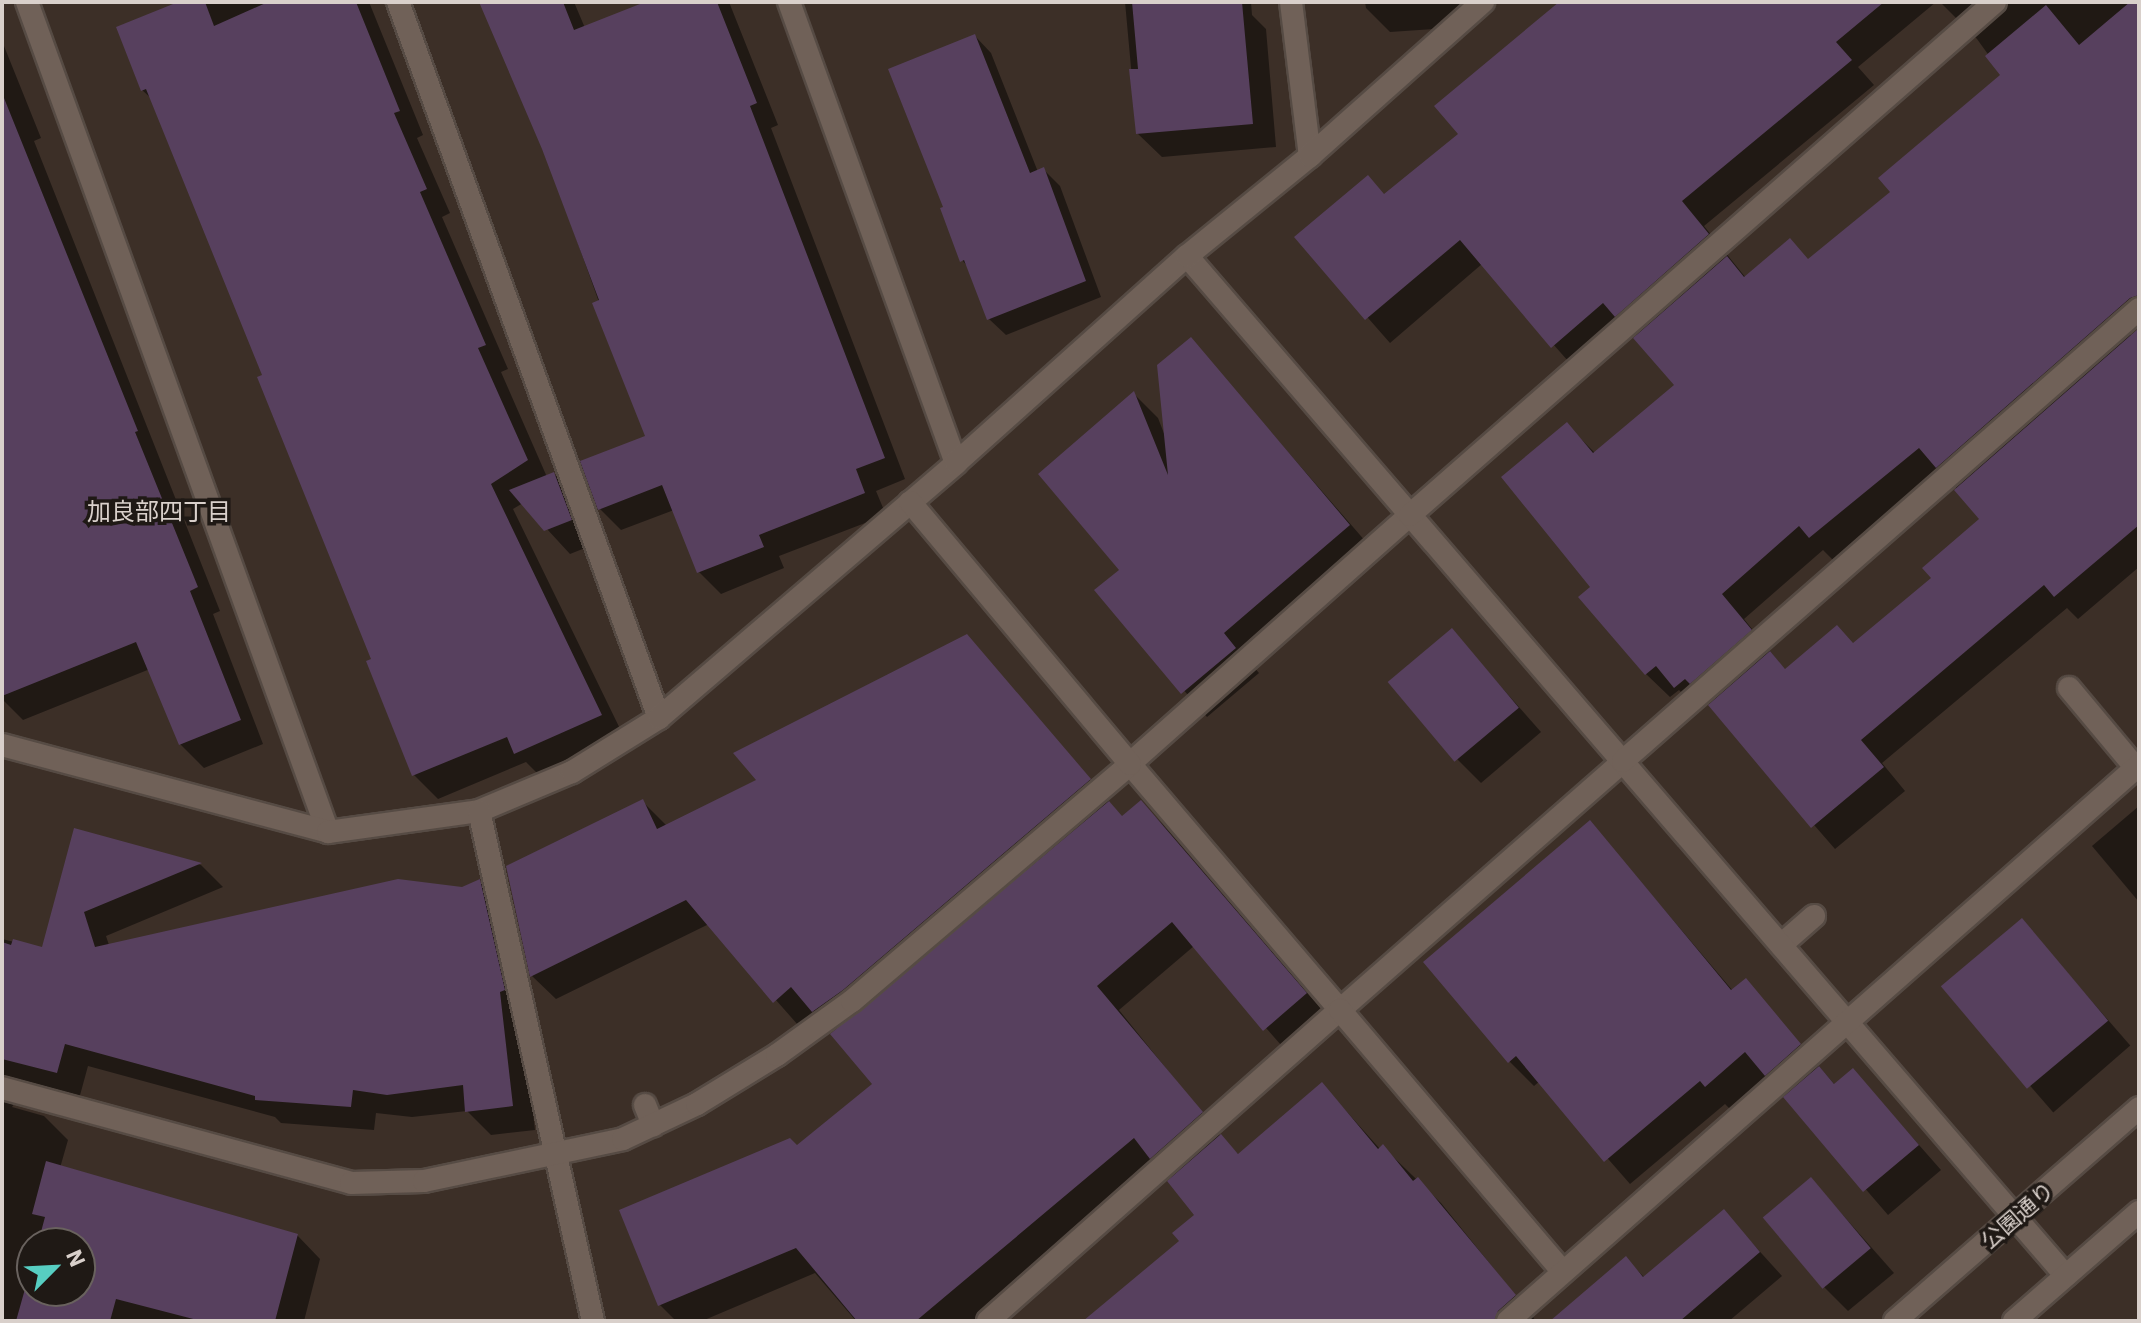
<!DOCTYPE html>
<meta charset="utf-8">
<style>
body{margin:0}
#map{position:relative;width:2141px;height:1323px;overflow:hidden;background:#3c2f27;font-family:"IBM Plex Sans","Noto Sans JP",sans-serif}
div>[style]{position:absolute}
.shadow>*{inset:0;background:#0007;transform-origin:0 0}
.building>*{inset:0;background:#57405e;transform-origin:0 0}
.roads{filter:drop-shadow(2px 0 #564b44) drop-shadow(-2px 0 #564b44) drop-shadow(0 2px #564b44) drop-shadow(0 -2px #564b44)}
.service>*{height:22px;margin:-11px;padding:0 11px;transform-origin:11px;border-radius:11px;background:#706158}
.minor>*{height:22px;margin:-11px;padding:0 11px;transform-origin:11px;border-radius:11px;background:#706158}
.tertiary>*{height:22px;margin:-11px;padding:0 11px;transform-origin:11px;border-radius:11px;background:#706158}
span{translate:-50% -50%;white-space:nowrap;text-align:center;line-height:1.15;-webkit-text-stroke:7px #1f1915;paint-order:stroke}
.street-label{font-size:22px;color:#d9d0cb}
.neighbourhood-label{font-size:24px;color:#d9d0cb}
.frame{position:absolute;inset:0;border:4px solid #d9d0cb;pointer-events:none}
.north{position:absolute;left:16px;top:1227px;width:80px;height:80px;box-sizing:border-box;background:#1f1915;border:2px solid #69625e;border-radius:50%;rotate:66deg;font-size:22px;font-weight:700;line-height:32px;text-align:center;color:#d9d0cb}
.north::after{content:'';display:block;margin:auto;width:28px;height:36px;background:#57cec2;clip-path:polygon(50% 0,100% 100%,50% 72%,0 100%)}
</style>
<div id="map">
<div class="shadow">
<div style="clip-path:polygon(184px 2px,369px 2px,423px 135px,417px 138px,450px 213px,442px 217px,508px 369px,501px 372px,547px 477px,554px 474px,578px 498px,595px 544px,570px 554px,523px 503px,513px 509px,625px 739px,540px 776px,526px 762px,438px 799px,414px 775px,374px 660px,265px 376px,153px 100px,142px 90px)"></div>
<div style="clip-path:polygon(481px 2px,574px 2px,585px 28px,651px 2px,729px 2px,778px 125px,771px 128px,905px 479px,876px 491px,886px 515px,779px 556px,784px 568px,721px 594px,699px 572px,674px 510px,621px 530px,600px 509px,647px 437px,544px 148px)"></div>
<div style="clip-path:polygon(1125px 2px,1251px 2px,1252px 15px,1266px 29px,1276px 147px,1162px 157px,1137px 133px)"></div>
<div style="clip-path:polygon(1365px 2px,1461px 2px,1462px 11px,1434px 29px,1390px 32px,1366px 8px)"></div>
<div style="clip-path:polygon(evenodd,1562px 2px,1936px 2px,1858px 67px,1874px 85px,1704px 226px,1746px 278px,1809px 260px,1893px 192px,2003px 75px,1977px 39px,1940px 2px,2139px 2px,2139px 309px,2122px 324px,2139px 346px,2139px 567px,2078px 619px,2067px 608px,1882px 763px,1905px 791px,1835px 849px,1708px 703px,1699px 710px,1679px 690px,1670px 697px,1646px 674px,1593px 588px,1567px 425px,1595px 453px,1677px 385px,1638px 336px,1627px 326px,1576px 370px,1482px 264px,1390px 343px,1297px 237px,1386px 196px,1461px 134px,1562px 2px,1942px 471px,1982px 520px,1934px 579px,1854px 645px,1786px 671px,1744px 619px,1823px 550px,1834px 561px,1942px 471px)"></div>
<div style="clip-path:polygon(975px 36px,991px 53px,1038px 172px,1044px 170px,1060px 186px,1101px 297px,1006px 335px,989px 319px,968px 267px,962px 260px,946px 208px)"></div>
<div style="clip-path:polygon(2px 41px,41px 138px,34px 141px,220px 611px,213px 614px,263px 744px,204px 768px,180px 744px,150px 669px,23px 720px,2px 699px)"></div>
<div style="clip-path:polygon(1190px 339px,1373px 550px,1246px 658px,1259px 673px,1207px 717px,1097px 590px,1122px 570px,1134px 394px,1158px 418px,1165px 436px)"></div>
<div style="clip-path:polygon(1452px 631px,1541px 732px,1481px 783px,1457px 759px)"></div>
<div style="clip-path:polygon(966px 636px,1123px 818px,1141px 803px,1164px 826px,1329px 1018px,1288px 1053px,1194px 946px,1119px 1010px,1223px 1139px,1239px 1155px,1322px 1084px,1380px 1149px,1383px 1147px,1441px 1203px,1536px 1321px,1105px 1321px,1189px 1252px,1197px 1216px,1173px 1179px,1156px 1162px,986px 1305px,992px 1311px,992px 1321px,856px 1321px,815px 1273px,702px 1321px,676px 1321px,660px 1305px,621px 1211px,797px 1148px,875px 1084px,814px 1011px,798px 1025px,709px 924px,556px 999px,532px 976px,643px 802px,667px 826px,759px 780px)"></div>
<div style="clip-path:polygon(2139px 806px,2139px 902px,2092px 846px)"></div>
<div style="clip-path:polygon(1590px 822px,1733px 991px,1746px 981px,1835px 1085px,1853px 1070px,1941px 1170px,1888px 1215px,1769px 1077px,1730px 1109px,1725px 1104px,1630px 1184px,1540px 1081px,1534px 1086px,1510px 1062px,1426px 962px)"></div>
<div style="clip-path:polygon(evenodd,75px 831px,201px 865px,223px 887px,106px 936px,109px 945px,463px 889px,479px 881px,503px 904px,522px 1016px,535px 1130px,491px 1135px,467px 1111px,412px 1117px,376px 1113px,374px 1130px,281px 1123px,275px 1117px,88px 1066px,76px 1110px,16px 1101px,12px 1107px,44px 1116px,68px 1140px,60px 1168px,297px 1235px,320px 1259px,304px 1321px,2px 1321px,2px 939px,43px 949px,75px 831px,32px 1243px,80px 1243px,80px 1291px,32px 1291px,32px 1243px)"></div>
<div style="left:2022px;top:921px;width:165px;height:102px;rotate:49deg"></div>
<div style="clip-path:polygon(1811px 1179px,1894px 1273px,1848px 1311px,1824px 1287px)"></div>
<div style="clip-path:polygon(1724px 1212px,1782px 1276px,1729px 1321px,1553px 1321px,1626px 1259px,1645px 1278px)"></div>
</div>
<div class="building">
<div style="clip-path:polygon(178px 2px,205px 2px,214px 26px,268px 2px,356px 2px,400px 111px,394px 113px,427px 189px,420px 192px,486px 345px,478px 348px,528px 460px,491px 484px,602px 715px,514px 754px,507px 737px,412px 776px,366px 661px,371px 659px,257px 377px,262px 375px,146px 89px,141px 91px,116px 27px)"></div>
<div style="clip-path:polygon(479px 2px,563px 2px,574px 30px,645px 2px,717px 2px,757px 103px,750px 106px,885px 458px,856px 469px,865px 493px,759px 535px,764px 547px,697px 573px,662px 485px,598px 510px,580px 461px,645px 436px,592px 303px,599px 300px,542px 149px)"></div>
<div style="clip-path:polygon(1132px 2px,1242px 2px,1253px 124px,1136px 134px,1129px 69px,1138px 69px)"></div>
<div style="clip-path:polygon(1559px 2px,1884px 2px,1836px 42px,1852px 60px,1682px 201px,1709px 234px,1615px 317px,1603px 303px,1551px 348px,1460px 240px,1365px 320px,1294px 237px,1368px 175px,1384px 194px,1458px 134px,1434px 106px)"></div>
<div style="clip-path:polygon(2130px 2px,2139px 2px,2139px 295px,2130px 298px,1936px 468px,1919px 448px,1809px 538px,1799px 526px,1722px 594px,1752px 630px,1690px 684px,1685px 679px,1674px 688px,1656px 666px,1645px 675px,1578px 597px,1590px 587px,1501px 477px,1567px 422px,1593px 453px,1674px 385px,1633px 338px,1727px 256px,1744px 277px,1790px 238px,1808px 259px,1890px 192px,1878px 178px,2000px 75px,1985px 56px,2046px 5px,2079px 45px)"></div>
<div style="clip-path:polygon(975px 34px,1030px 173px,1044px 167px,1086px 281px,987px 320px,964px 260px,960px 262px,940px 208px,943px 207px,888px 69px)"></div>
<div style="clip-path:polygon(4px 98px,138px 431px,135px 432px,198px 587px,190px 591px,241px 720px,179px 745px,136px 642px,2px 696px)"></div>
<div style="clip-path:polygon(2139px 328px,2139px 525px,2054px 597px,2044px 585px,1861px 740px,1884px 767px,1811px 828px,1708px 705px,1770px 651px,1785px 669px,1837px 625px,1853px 643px,1931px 578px,1922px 568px,1979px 519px,1954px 490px)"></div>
<div style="clip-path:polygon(1191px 337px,1350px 525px,1224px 633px,1236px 648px,1181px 694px,1094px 590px,1119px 570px,1038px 474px,1134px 391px,1168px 475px,1157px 365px)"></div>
<div style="clip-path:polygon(554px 472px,572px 520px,544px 531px,509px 490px)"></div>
<div style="left:1452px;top:628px;width:104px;height:84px;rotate:50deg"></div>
<div style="clip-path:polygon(967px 634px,1091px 779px,843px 990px,812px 1012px,791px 987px,773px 1003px,686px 900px,530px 977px,506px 866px,643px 799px,657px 829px,756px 780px,733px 753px)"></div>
<div style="clip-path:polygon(1141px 800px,1307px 993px,1263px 1031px,1172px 922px,1097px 986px,1203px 1112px,1150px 1159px,1134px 1138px,916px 1321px,857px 1321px,796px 1248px,658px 1306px,619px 1210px,790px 1138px,797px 1145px,872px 1084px,830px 1034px,1109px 801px,1122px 816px)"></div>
<div style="clip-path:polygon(1590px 820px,1731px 990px,1746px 978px,1801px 1044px,1765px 1076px,1745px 1052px,1705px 1087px,1700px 1081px,1604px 1162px,1516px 1056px,1508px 1063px,1423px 962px)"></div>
<div style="clip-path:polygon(74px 828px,202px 863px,84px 912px,95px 947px,398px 879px,462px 887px,480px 879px,505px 990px,500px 992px,513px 1106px,465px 1112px,463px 1085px,387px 1095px,353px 1090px,351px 1107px,255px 1100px,255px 1096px,65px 1044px,57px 1073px,2px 1059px,2px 942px,11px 945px,13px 939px,42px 947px)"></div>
<div style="left:2022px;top:918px;width:134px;height:106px;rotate:50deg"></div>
<div style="clip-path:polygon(1819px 1066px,1834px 1084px,1853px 1068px,1919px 1145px,1863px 1192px,1783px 1097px)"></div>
<div style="clip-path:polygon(1322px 1082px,1378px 1149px,1383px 1144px,1413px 1181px,1418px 1177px,1516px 1295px,1498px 1311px,1494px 1321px,1083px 1321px,1179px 1241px,1172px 1233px,1194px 1215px,1167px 1181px,1221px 1134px,1238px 1154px)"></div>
<div style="clip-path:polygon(46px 1161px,298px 1234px,275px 1321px,201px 1321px,116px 1299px,110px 1321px,16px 1321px,32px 1264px,32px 1291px,80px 1291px,80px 1243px,38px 1243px,45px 1217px,32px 1214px)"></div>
<div style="left:1811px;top:1177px;width:93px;height:63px;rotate:50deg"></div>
<div style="clip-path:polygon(1724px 1209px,1760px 1252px,1680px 1321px,1550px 1321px,1626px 1256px,1643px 1277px)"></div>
</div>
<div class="roads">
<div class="service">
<div style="left:1410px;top:515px;width:375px;rotate:138.4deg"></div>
<div style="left:1130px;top:764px;width:323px;rotate:49.5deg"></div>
<div style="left:1340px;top:1010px;width:377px;rotate:-41.3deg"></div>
<div style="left:2069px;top:688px;width:104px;rotate:50.1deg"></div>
<div style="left:1781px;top:945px;width:44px;rotate:-41.3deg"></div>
<div style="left:645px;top:1105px;width:22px;rotate:68deg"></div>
</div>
<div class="minor">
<div style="left:27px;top:2px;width:883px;rotate:70.07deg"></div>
<div style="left:398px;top:2px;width:762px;rotate:69.97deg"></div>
<div style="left:789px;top:2px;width:490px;rotate:70.1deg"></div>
<div style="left:1291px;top:2px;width:155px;rotate:83deg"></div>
<div style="left:1187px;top:256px;width:1346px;rotate:49.25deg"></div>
<div style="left:1410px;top:515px;width:778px;rotate:-41.25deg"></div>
<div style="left:2px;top:745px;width:337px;rotate:14.9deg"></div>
<div style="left:328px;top:832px;width:152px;rotate:-7.9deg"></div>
<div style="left:479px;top:811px;width:101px;rotate:-22.8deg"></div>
<div style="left:572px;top:772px;width:102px;rotate:-31.8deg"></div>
<div style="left:659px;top:718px;width:391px;rotate:-40.6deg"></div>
<div style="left:956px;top:463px;width:310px;rotate:-41.9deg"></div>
<div style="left:1187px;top:256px;width:159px;rotate:-39.1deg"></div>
<div style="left:1310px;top:156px;width:232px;rotate:-41.7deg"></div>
<div style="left:1623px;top:761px;width:686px;rotate:-41.22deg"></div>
<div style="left:479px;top:811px;width:523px;rotate:77.4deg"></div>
<div style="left:2px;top:1088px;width:362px;rotate:15.2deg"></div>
<div style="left:351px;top:1183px;width:73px;rotate:-1.6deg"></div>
<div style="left:424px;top:1181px;width:203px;rotate:-11.9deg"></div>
<div style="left:623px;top:1139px;width:82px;rotate:-25.3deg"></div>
<div style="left:697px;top:1104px;width:94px;rotate:-31.5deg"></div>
<div style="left:777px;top:1055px;width:92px;rotate:-35.8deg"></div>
<div style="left:852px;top:1001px;width:365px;rotate:-40.4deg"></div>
<div style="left:1130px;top:764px;width:342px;rotate:-130deg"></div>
<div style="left:988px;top:1321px;width:470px;rotate:-41.5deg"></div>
<div style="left:1340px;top:1010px;width:344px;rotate:49.6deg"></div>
<div style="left:1508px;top:1321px;width:841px;rotate:-41.38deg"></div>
</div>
<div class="tertiary">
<div style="left:1895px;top:1321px;width:324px;rotate:-41.1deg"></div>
<div style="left:2014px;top:1321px;width:166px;rotate:-41.1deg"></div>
</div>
</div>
<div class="street-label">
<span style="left:2017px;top:1215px;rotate:-41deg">公園通り</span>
</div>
<div class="neighbourhood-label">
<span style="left:159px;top:512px">加良部四丁目</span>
</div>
<div class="frame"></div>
<div class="north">N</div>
</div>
